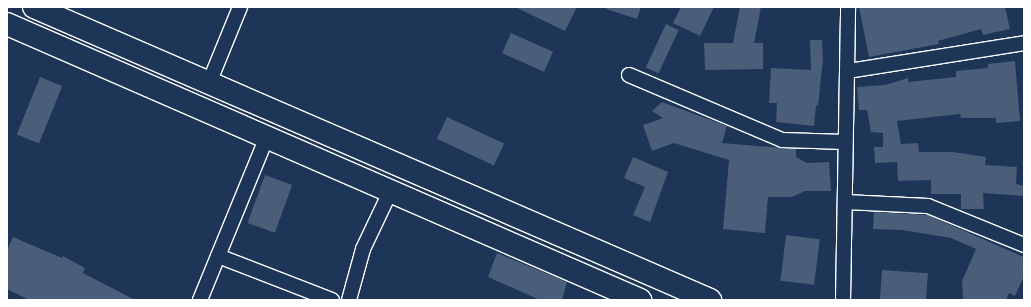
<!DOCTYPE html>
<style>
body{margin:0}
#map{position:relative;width:1031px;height:307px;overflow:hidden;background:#1d3557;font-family:"Balsamiq Sans",sans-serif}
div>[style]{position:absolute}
.building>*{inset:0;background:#4a5d79;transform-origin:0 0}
.roads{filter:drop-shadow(1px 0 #fff) drop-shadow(-1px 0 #fff) drop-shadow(0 1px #fff) drop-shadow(0 -1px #fff)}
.street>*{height:14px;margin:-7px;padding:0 7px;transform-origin:7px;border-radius:7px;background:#1d3557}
.primary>*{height:22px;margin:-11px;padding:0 11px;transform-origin:11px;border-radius:11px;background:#1d3557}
span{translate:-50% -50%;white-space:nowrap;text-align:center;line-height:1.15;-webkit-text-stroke:3px #1d3557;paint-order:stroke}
.frame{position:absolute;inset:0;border:8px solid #fff;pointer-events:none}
</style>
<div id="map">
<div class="building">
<div style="clip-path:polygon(515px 7px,577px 7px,565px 31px)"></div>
<div style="clip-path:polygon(607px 7px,641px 7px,637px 19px,606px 9px)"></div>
<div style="clip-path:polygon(681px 7px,714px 7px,700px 36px,673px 23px)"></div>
<div style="clip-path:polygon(740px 7px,761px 7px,754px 43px,763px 43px,763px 69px,705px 70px,704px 43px,733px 43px)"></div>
<div style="clip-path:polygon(859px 7px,1005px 7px,1010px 29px,983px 35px,981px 29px,938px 41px,939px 44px,869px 57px)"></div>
<div style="left:666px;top:24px;width:14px;height:48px;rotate:25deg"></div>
<div style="left:511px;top:33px;width:46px;height:22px;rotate:24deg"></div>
<div style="clip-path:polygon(810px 40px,822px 40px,823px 59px,818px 106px,816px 105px,814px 126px,776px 122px,777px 103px,769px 103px,771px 68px,811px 70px)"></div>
<div style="clip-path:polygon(1015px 61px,1020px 121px,996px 123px,996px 118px,961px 118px,960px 114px,897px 121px,901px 144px,918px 143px,919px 152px,953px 152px,986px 157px,985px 165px,1017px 167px,1016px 184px,1024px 186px,1024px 196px,983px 193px,984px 209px,961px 209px,961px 194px,931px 194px,931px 180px,898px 181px,897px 162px,875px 163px,874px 147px,883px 147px,883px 133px,871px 132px,867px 110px,859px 110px,857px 87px,885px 85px,908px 78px,908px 82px,956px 77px,956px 71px,988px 68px,988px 64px)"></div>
<div style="left:40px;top:77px;width:24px;height:62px;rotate:22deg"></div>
<div style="clip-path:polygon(662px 102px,727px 126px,722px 143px,796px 149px,796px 157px,807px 163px,829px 162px,831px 191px,805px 191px,792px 197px,768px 197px,765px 233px,723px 229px,729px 160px,674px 143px,652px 151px,643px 125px,663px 118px,652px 111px)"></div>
<div style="left:447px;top:117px;width:63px;height:24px;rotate:25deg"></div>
<div style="clip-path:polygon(633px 157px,668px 172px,650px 222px,633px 215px,645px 187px,624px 178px)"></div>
<div style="left:265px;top:175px;width:29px;height:51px;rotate:20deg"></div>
<div style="clip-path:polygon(874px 212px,928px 215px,1024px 257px,1024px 276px,1015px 296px,1009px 293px,1006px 300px,963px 300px,962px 281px,976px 249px,951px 238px,902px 230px,873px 229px)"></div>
<div style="left:786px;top:235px;width:34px;height:46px;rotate:7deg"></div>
<div style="clip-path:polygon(13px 237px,62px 258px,63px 256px,85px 268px,83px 273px,135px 300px,29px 300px,7px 289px,7px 250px)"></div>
<div style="clip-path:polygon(497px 253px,567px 282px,562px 300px,540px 300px,488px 277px)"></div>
<div style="left:882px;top:270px;width:46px;height:30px;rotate:4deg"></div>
</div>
<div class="roads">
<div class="street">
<div style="left:848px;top:71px;width:178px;rotate:-9deg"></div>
<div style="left:629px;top:75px;width:166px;rotate:23deg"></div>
<div style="left:782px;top:140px;width:63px;rotate:1.8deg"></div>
<div style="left:209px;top:83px;width:82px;rotate:-67.8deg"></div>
<div style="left:845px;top:202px;width:83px;rotate:2.8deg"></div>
<div style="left:928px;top:206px;width:104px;rotate:22.1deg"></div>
<div style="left:218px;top:256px;width:122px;rotate:21.1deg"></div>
<div style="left:200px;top:300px;width:176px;rotate:-67.7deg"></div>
<div style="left:349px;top:300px;width:53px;rotate:-74.6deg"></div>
<div style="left:363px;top:249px;width:65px;rotate:-64.6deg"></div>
<div style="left:843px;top:300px;width:293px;rotate:-89deg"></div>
</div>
<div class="primary">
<div style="left:34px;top:7px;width:737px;rotate:23.43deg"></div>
<div style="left:7px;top:24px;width:691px;rotate:23.56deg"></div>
</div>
</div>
<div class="frame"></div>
</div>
